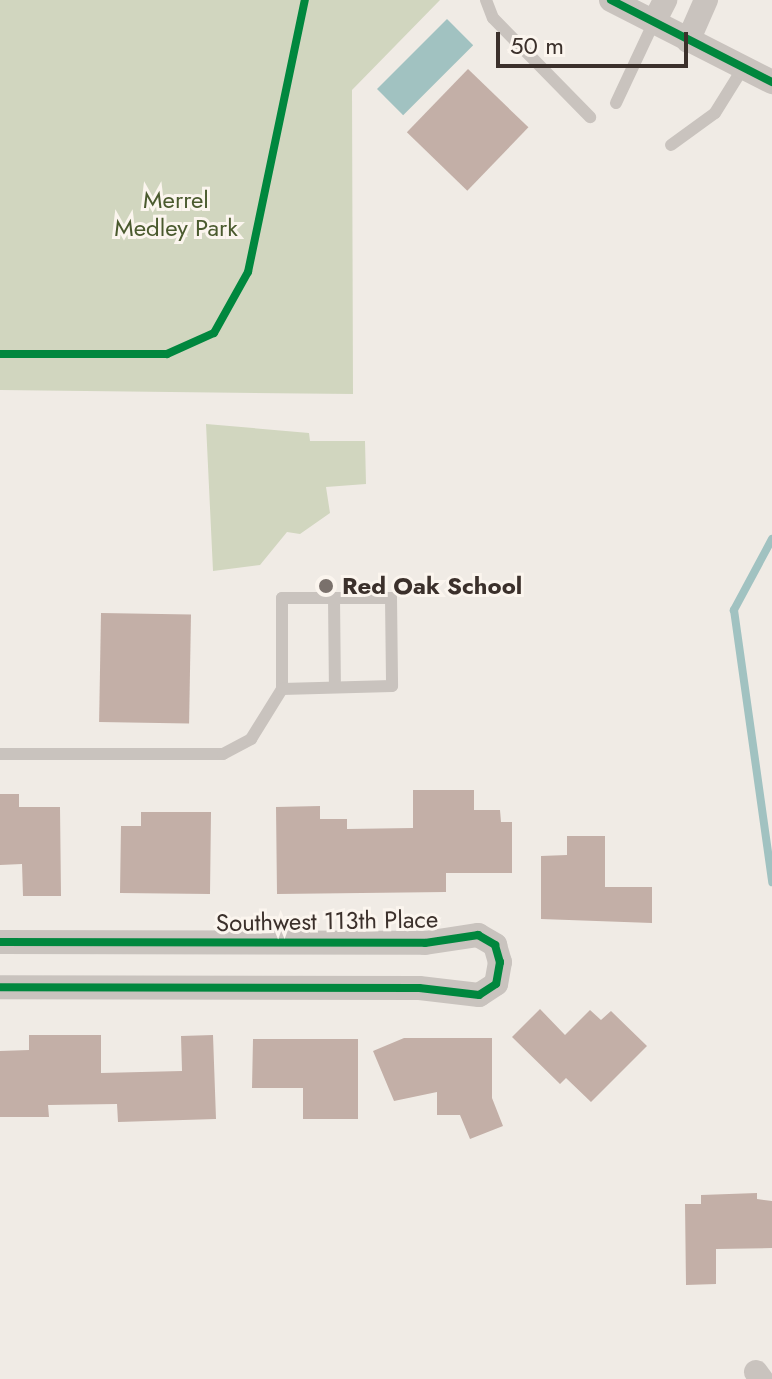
<!DOCTYPE html>
<style>
body{margin:0}
#map{position:relative;width:772px;height:1379px;overflow:hidden;background:#f0ebe5;font-family:Jost,sans-serif}
div>[style]{position:absolute}
.green>*{inset:0;background:#d1d6bf}
.water>*{inset:0;background:#a1c2c1;transform-origin:0 0}
.stream>*{height:8px;margin:-4px;padding:0 4px;transform-origin:4px;border-radius:4px;background:#a1c2c1}
.building>*{inset:0;background:#c3afa7;transform-origin:0 0}
.lane>*{height:12px;margin:-6px;padding:0 6px;transform-origin:6px;border-radius:6px;background:#c9c3be}
.street>*{height:24px;margin:-12px;padding:0 12px;transform-origin:12px;border-radius:12px;background:#c9c3be}
.cycleway>*{height:8px;margin:-4px;padding:0 4px;transform-origin:4px;border-radius:4px;background:#00873e}
.dots>*{width:22px;height:22px;translate:-50% -50%;box-sizing:border-box;border:4px solid #fbf5ee;border-radius:50%}
span{translate:-50% -50%;white-space:nowrap;text-align:center;line-height:1.15;-webkit-text-stroke:6px #fbf5ee;paint-order:stroke}
.park-label{font-size:24px;color:#4a5a2e}
.poi-label{font-size:24px;color:#3b302b;font-weight:700}
.left{translate:0 -50%;text-align:left}
.street-label{font-size:24px;color:#3b302b}
.scale{position:absolute;left:496px;top:32px;width:192px;height:36px;box-sizing:border-box;border:4px solid #3b302b;border-top:0;padding-left:10px;font-size:24px;line-height:28px;white-space:nowrap;color:#3b302b;-webkit-text-stroke:6px #fbf5ee;paint-order:stroke}
</style>
<div id="map">
<div class="green">
<div style="clip-path:polygon(0 0,440px 0,352px 90px,353px 394px,0 390px)"></div>
<div style="clip-path:polygon(206px 424px,309px 433px,310px 441px,365px 441px,366px 484px,326px 487px,330px 513px,300px 534px,287px 532px,260px 565px,213px 571px)"></div>
</div>
<div class="water">
<div style="left:447px;top:19px;width:37px;height:99px;rotate:45deg"></div>
</div>
<div class="stream">
<div style="left:772px;top:539px;width:81px;rotate:118.2deg"></div>
<div style="left:734px;top:610px;width:275px;rotate:82deg"></div>
</div>
<div class="building">
<div style="left:468px;top:69px;width:84px;height:88px;rotate:44deg"></div>
<div style="left:101px;top:613px;width:90px;height:109px;rotate:1deg"></div>
<div style="clip-path:polygon(413px 790px,474px 790px,474px 810px,500px 810px,501px 822px,512px 822px,512px 873px,446px 873px,446px 892px,277px 894px,276px 807px,320px 806px,320px 819px,347px 819px,347px 829px,413px 828px)"></div>
<div style="clip-path:polygon(0 794px,19px 794px,19px 807px,60px 807px,61px 896px,23px 896px,22px 864px,0 865px)"></div>
<div style="clip-path:polygon(141px 812px,211px 812px,210px 894px,120px 893px,121px 826px,141px 826px)"></div>
<div style="clip-path:polygon(567px 836px,605px 836px,605px 887px,652px 887px,652px 923px,541px 919px,541px 856px,567px 855px)"></div>
<div style="clip-path:polygon(540px 1009px,565px 1035px,590px 1010px,601px 1020px,611px 1011px,647px 1046px,591px 1102px,566px 1078px,560px 1084px,512px 1037px)"></div>
<div style="clip-path:polygon(29px 1035px,101px 1035px,101px 1073px,182px 1071px,181px 1036px,213px 1035px,216px 1119px,118px 1122px,117px 1104px,48px 1105px,49px 1117px,0 1117px,0 1051px,29px 1050px)"></div>
<div style="clip-path:polygon(404px 1038px,492px 1038px,492px 1098px,503px 1126px,470px 1139px,460px 1115px,437px 1115px,437px 1092px,394px 1101px,373px 1051px)"></div>
<div style="clip-path:polygon(253px 1039px,358px 1039px,358px 1119px,303px 1119px,303px 1088px,252px 1088px)"></div>
<div style="clip-path:polygon(757px 1193px,757px 1199px,772px 1201px,772px 1248px,716px 1249px,716px 1284px,686px 1285px,685px 1204px,701px 1204px,701px 1195px)"></div>
</div>
<div class="lane">
<div style="left:486px;top:0;width:19px;rotate:69deg"></div>
<div style="left:493px;top:18px;width:139px;rotate:45.6deg"></div>
<div style="left:616px;top:103px;width:89px;rotate:-64.9deg"></div>
<div style="left:671px;top:145px;width:54px;rotate:-36deg"></div>
<div style="left:715px;top:113px;width:53px;rotate:-58.1deg"></div>
<div style="left:334px;top:598px;width:89px;rotate:89.4deg"></div>
<div style="left:0;top:754px;width:223px"></div>
<div style="left:223px;top:754px;width:32px;rotate:-28deg"></div>
<div style="left:251px;top:739px;width:59px;rotate:-58.2deg"></div>
<div style="left:282px;top:689px;width:91px;rotate:-90deg"></div>
<div style="left:282px;top:598px;width:109px"></div>
<div style="left:391px;top:598px;width:88px;rotate:89.3deg"></div>
<div style="left:392px;top:686px;width:110px;rotate:178.4deg"></div>
</div>
<div class="street">
<div style="left:611px;top:0;width:181px;rotate:27deg"></div>
<div style="left:654px;top:22px;width:25px;rotate:-63deg"></div>
<div style="left:688px;top:41px;width:45px;rotate:-66.3deg"></div>
<div style="left:0;top:942px;width:425px;rotate:0.1deg"></div>
<div style="left:425px;top:943px;width:54px;rotate:-8.6deg"></div>
<div style="left:478px;top:935px;width:20px;rotate:30deg"></div>
<div style="left:495px;top:945px;width:18px;rotate:74deg"></div>
<div style="left:500px;top:962px;width:22px;rotate:100deg"></div>
<div style="left:496px;top:984px;width:20px;rotate:147deg"></div>
<div style="left:479px;top:995px;width:60px;rotate:-173.3deg"></div>
<div style="left:419px;top:988px;width:419px;rotate:-179.9deg"></div>
<div style="left:756px;top:1372px;width:9px;rotate:54deg"></div>
</div>
<div class="cycleway">
<div style="left:611px;top:0;width:181px;rotate:27deg"></div>
<div style="left:0;top:354px;width:167px"></div>
<div style="left:167px;top:354px;width:51px;rotate:-24.1deg"></div>
<div style="left:214px;top:333px;width:70px;rotate:-60.9deg"></div>
<div style="left:248px;top:272px;width:278px;rotate:-78.2deg"></div>
<div style="left:0;top:942px;width:425px;rotate:0.1deg"></div>
<div style="left:425px;top:943px;width:54px;rotate:-8.6deg"></div>
<div style="left:478px;top:935px;width:20px;rotate:30deg"></div>
<div style="left:495px;top:945px;width:18px;rotate:74deg"></div>
<div style="left:500px;top:962px;width:22px;rotate:100deg"></div>
<div style="left:496px;top:984px;width:20px;rotate:147deg"></div>
<div style="left:479px;top:995px;width:60px;rotate:-173.3deg"></div>
<div style="left:419px;top:988px;width:419px;rotate:-179.9deg"></div>
</div>
<div class="dots">
<div style="left:326px;top:586px;background:#7a716c"></div>
</div>
<div class="park-label">
<span style="left:176px;top:214px">Merrel<br>Medley Park</span>
</div>
<div class="poi-label">
<span class="left" style="left:342px;top:586px">Red Oak School</span>
</div>
<div class="street-label">
<span style="left:327px;top:921px;rotate:-1deg">Southwest 113th Place</span>
</div>
<div class="scale">50 m</div>
</div>
